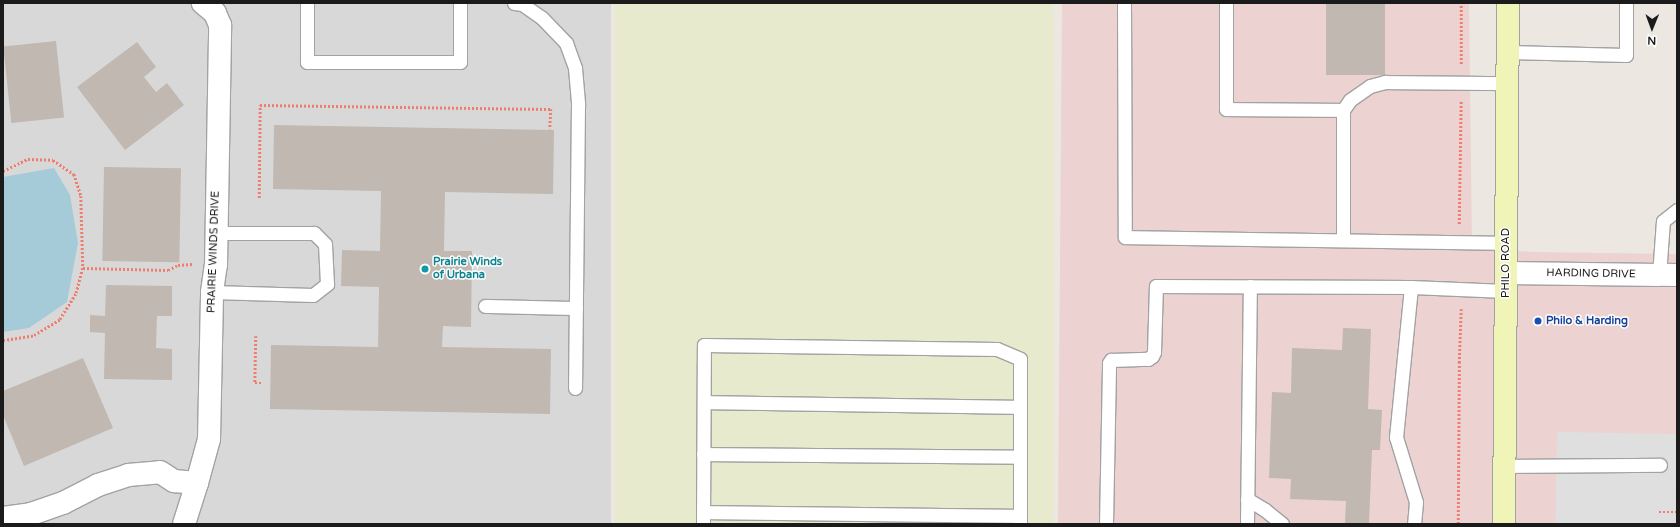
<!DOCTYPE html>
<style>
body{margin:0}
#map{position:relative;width:1680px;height:527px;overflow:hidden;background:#ece8e1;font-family:"Varela Round",sans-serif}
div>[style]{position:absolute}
.residential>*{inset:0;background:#d9d8d8;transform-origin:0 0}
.commercial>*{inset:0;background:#ecd2d1}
.farmland>*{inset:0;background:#e8eacd;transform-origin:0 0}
.parking>*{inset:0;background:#dfdfdf;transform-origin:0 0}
.water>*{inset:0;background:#a4cbd7}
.building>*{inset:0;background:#c0b8b1;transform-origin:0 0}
.path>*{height:2.5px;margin-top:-1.25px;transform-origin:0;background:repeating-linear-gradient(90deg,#ef7d6f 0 2px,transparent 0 4px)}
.roads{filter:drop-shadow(1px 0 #a2a2a2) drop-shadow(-1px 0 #a2a2a2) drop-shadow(0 1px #a2a2a2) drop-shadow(0 -1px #a2a2a2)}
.lane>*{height:13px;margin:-6.5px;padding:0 6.5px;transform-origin:6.5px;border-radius:6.5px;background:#fff}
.street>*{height:22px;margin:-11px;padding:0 11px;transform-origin:11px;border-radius:11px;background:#fff}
.secondary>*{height:22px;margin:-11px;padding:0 11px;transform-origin:11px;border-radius:11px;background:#f0f4b7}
.dots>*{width:11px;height:11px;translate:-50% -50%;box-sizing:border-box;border:2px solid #fff;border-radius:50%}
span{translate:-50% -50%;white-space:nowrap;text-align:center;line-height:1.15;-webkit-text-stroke:3px #fff;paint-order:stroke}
.street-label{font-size:11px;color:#1b1b1b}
.culture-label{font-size:11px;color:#0d838f;font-weight:700}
.left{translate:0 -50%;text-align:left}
.transit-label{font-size:11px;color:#164399;font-weight:700}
.frame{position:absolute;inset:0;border:4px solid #1b1b1b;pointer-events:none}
.north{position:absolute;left:1632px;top:8px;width:40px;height:40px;-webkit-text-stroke:3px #fff;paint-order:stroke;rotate:181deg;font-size:11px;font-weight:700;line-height:16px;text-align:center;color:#1b1b1b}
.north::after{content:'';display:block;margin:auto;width:14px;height:18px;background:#1b1b1b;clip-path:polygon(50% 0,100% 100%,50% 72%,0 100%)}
</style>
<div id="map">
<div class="residential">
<div style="left:3px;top:3px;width:608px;height:521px"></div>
</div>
<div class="commercial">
<div style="clip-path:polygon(1062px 3px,1469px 3px,1472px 248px,1534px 252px,1677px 254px,1677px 524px,1058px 524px)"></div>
</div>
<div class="farmland">
<div style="left:615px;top:3px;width:438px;height:521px"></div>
</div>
<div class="parking">
<div style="left:1557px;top:432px;width:120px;height:92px;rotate:1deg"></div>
</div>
<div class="water">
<div style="clip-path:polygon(54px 168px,70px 195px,78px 243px,67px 302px,29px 328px,3px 332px,3px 177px)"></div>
</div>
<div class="building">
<div style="left:1326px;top:3px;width:59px;height:72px"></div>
<div style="left:56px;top:41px;width:77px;height:53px;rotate:84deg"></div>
<div style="clip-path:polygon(137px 42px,156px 67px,144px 77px,156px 92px,167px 83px,184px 105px,125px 150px,77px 87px)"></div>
<div style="clip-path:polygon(274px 125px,554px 130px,553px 194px,445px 192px,444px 251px,472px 251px,471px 327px,443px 326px,442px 347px,551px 349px,550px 414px,270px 409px,271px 345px,378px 347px,379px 287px,341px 286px,342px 250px,380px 251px,381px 191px,273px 189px)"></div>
<div style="left:104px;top:167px;width:77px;height:94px;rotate:1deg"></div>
<div style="clip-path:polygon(106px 285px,172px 286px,172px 316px,157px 316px,156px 348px,172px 349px,172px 380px,104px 379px,105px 333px,90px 332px,90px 315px,105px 316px)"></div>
<div style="clip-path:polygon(1343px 328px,1371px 329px,1368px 409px,1382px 410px,1380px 450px,1372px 450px,1369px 524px,1345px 524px,1346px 501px,1290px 499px,1291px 479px,1269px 478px,1272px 392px,1291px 393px,1292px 348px,1342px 350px)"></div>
<div style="clip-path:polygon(83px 358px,113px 428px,24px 466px,3px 415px,3px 391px)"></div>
</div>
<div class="path">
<div style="left:1461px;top:64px;width:61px;rotate:-90deg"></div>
<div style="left:3px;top:171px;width:28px;rotate:-26deg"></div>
<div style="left:28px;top:159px;width:25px;rotate:2deg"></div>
<div style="left:53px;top:160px;width:25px;rotate:34deg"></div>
<div style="left:74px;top:174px;width:23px;rotate:72deg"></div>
<div style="left:81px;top:196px;width:72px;rotate:88.4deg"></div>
<div style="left:83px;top:268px;width:27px;rotate:105deg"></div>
<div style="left:76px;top:294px;width:31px;rotate:122deg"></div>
<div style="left:60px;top:320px;width:31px;rotate:149deg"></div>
<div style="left:33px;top:336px;width:30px;rotate:171deg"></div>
<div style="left:259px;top:198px;width:93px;rotate:-89.4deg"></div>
<div style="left:260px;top:105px;width:291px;rotate:0.8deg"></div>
<div style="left:551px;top:109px;width:20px;rotate:93deg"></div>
<div style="left:1459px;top:224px;width:123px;rotate:-89.1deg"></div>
<div style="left:83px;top:268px;width:85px;rotate:1.3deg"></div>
<div style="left:168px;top:270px;width:11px;rotate:-27deg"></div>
<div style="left:178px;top:265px;width:15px;rotate:-4deg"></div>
<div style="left:256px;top:336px;width:47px;rotate:91.2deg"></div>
<div style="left:255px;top:383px;width:7px"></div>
<div style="left:1659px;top:512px;width:18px"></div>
<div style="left:1458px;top:524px;width:161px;rotate:-89.6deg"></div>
<div style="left:1459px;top:363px;width:54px;rotate:-87.9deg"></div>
</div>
<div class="roads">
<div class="lane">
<div style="left:307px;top:3px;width:59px;rotate:90deg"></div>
<div style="left:307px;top:62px;width:153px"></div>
<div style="left:460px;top:62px;width:59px;rotate:-90deg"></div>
<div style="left:514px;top:3px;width:8px;rotate:7deg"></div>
<div style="left:522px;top:4px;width:24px;rotate:35deg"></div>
<div style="left:542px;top:18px;width:35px;rotate:46deg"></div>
<div style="left:566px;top:43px;width:27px;rotate:70deg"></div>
<div style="left:575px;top:68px;width:37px;rotate:85deg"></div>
<div style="left:578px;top:105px;width:283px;rotate:90.6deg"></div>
<div style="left:1124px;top:3px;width:234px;rotate:89.8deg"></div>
<div style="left:1125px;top:237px;width:381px;rotate:0.9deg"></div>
<div style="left:1226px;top:3px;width:106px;rotate:90deg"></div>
<div style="left:1226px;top:109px;width:117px;rotate:0.5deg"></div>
<div style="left:1508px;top:52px;width:118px;rotate:1.5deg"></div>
<div style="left:1626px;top:55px;width:52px;rotate:-90deg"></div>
<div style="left:1343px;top:239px;width:129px;rotate:-90deg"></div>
<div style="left:1343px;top:110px;width:12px;rotate:-55deg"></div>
<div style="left:1350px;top:100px;width:24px;rotate:-35deg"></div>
<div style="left:1370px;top:86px;width:16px;rotate:-15deg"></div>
<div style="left:1385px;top:82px;width:123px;rotate:0.5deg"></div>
<div style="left:1659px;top:275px;width:54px;rotate:-85.8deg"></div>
<div style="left:1663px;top:221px;width:18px;rotate:-38deg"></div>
<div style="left:1411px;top:287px;width:151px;rotate:95.7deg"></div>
<div style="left:1396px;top:437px;width:68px;rotate:72.9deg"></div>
<div style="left:1416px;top:502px;width:22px;rotate:95deg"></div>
<div style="left:212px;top:292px;width:101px;rotate:1.7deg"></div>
<div style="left:313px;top:295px;width:18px;rotate:-38deg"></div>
<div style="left:327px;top:284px;width:40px;rotate:-92.9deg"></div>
<div style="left:325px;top:244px;width:16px;rotate:-135deg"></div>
<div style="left:314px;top:233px;width:98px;rotate:180deg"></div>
<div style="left:485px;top:306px;width:91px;rotate:1.3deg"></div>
<div style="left:704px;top:402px;width:316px;rotate:0.9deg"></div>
<div style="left:703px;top:454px;width:317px;rotate:0.5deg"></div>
<div style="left:1505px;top:466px;width:155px;rotate:-0.4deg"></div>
<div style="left:1247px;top:499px;width:21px;rotate:31deg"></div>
<div style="left:1265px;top:510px;width:22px;rotate:39deg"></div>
<div style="left:703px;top:512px;width:317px;rotate:0.7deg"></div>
<div style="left:703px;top:524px;width:179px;rotate:-89.7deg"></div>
<div style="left:704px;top:345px;width:293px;rotate:0.8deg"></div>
<div style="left:997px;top:349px;width:25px;rotate:23deg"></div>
<div style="left:1020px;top:359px;width:165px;rotate:90deg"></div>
<div style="left:1106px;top:524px;width:161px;rotate:-88.9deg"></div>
<div style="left:1109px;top:363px;width:4px;rotate:-56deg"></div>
<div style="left:1111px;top:360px;width:37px;rotate:-2deg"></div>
<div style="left:1148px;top:359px;width:5px;rotate:-37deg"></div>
<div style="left:1152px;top:356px;width:4px;rotate:-63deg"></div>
<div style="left:1154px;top:352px;width:66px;rotate:-88.3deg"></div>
<div style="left:1156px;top:286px;width:255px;rotate:0.2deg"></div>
<div style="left:1411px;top:287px;width:95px;rotate:2.4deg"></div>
<div style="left:1247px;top:524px;width:238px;rotate:-89.3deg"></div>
</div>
<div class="street">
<div style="left:1506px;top:273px;width:171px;rotate:0.7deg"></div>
<div style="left:3px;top:518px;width:28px;rotate:-8deg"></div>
<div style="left:31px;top:514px;width:34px;rotate:-19deg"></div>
<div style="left:63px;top:503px;width:39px;rotate:-27deg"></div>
<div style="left:98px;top:485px;width:32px;rotate:-18deg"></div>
<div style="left:128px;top:475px;width:32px;rotate:-5deg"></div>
<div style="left:160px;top:472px;width:17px;rotate:33deg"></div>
<div style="left:174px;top:481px;width:23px;rotate:5deg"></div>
<div style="left:197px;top:483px;width:46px;rotate:-74.7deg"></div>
<div style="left:209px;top:439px;width:147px;rotate:-88.8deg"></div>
<div style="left:212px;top:292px;width:27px;rotate:-82deg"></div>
<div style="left:216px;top:265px;width:240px;rotate:-89deg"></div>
<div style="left:220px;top:25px;width:13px;rotate:-113deg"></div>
<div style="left:215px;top:13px;width:16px;rotate:-140deg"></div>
<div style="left:184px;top:524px;width:43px;rotate:-72.4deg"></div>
</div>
<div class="secondary">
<div style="left:1504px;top:524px;width:521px;rotate:-89.56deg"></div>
</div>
</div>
<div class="dots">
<div style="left:425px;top:269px;background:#0f9aa8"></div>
<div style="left:1538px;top:321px;background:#1a4fb4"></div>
</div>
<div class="street-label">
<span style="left:214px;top:252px;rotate:-88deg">PRAIRIE WINDS DRIVE</span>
<span style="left:1506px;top:263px;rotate:-90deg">PHILO ROAD</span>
<span style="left:1591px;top:274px;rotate:1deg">HARDING DRIVE</span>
</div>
<div class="culture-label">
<span class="left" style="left:433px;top:269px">Prairie Winds<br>of Urbana</span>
</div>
<div class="transit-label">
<span class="left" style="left:1546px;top:321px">Philo &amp; Harding</span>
</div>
<div class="frame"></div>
<div class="north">N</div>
</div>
